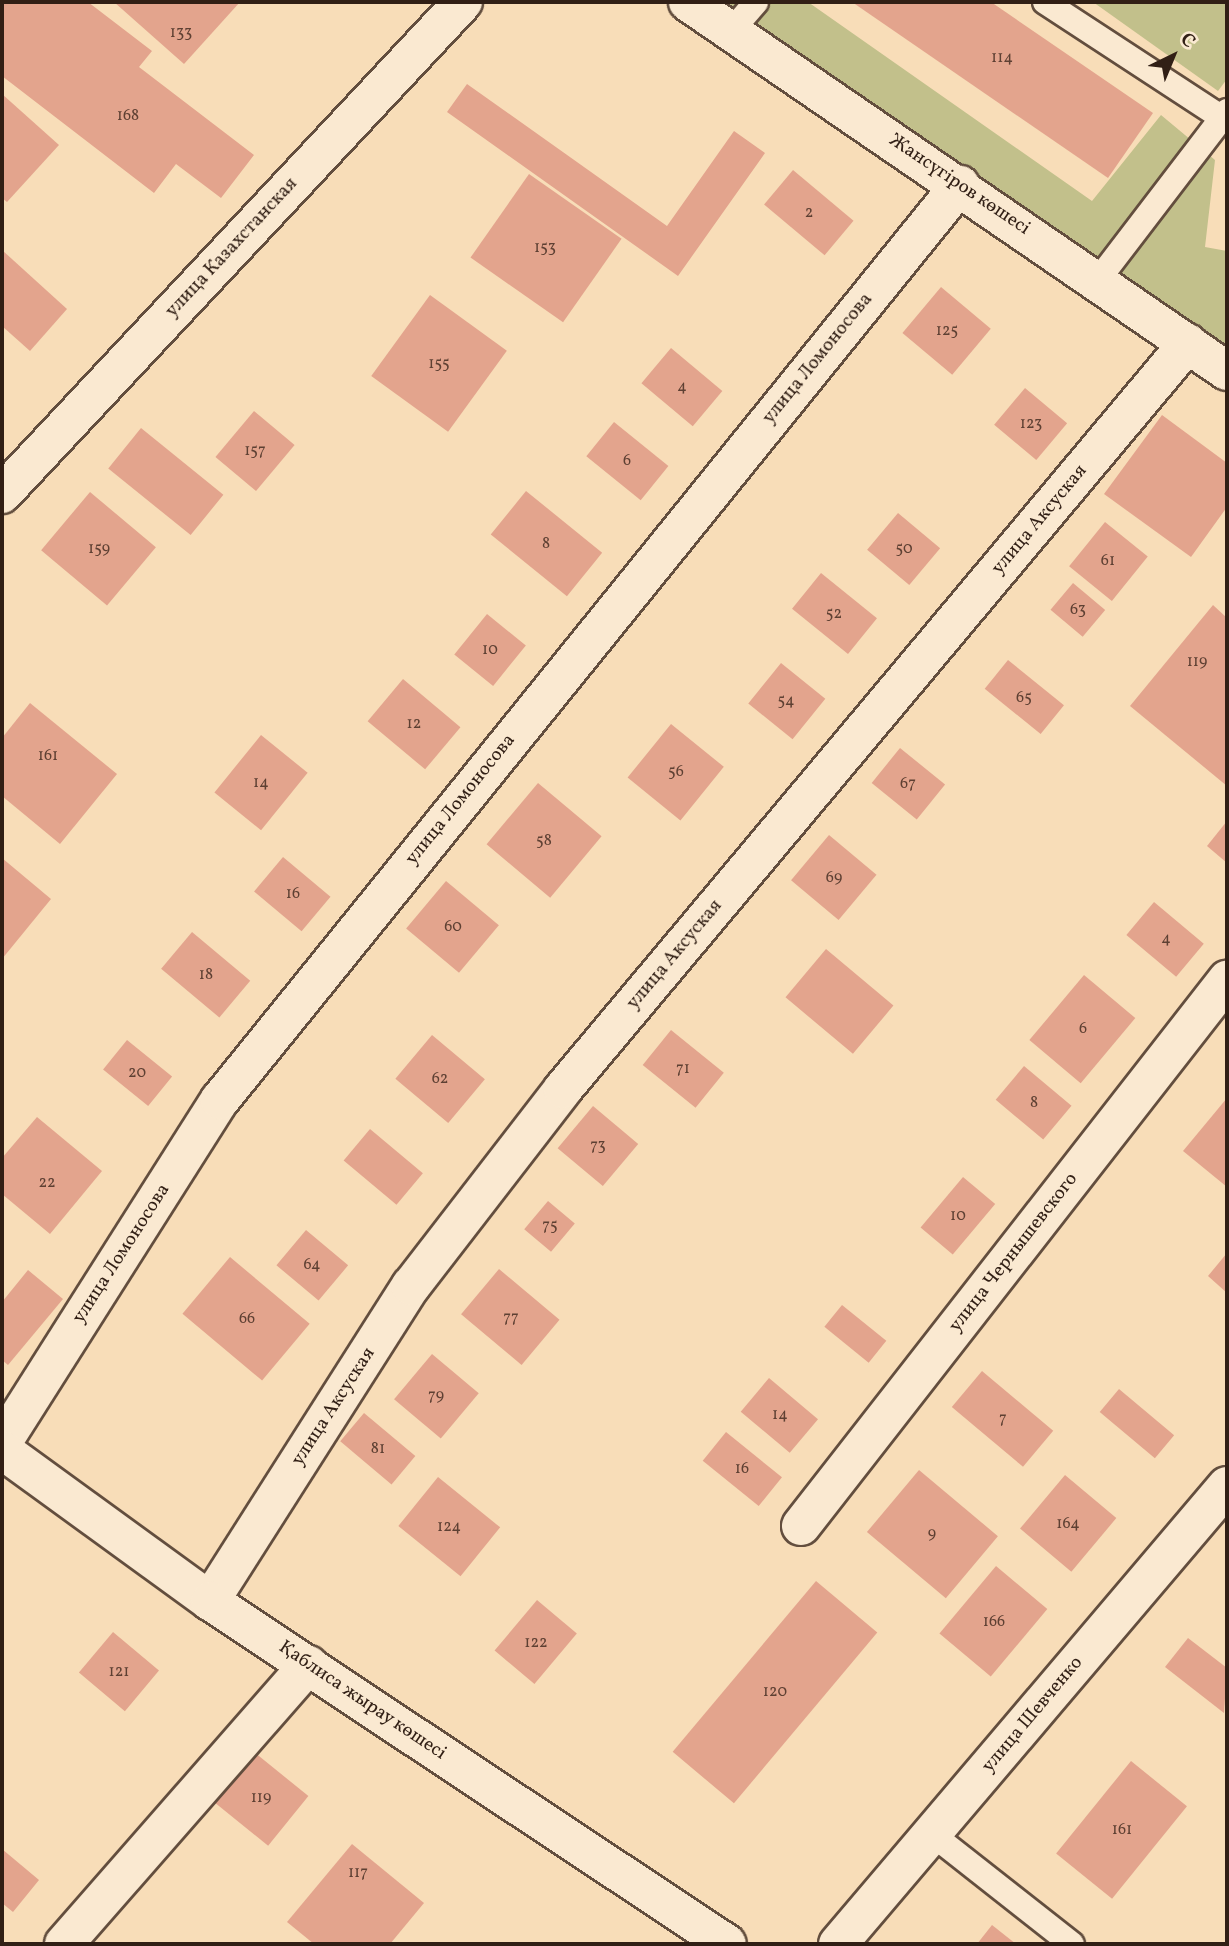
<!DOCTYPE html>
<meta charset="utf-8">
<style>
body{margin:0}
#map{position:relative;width:1229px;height:1946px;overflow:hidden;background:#f8ddb8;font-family:Vollkorn,serif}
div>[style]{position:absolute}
.green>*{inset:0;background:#c2c08b}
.building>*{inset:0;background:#e3a48d;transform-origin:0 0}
.roads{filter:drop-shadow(2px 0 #634e3e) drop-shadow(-2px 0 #634e3e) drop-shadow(0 2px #634e3e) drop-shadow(0 -2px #634e3e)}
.service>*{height:24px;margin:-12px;padding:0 12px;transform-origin:12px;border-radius:12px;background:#fae9d1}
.minor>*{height:38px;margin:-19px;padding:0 19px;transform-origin:19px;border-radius:19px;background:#fae9d1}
.tertiary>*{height:38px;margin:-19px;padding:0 19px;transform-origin:19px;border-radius:19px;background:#fae9d1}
.secondary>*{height:38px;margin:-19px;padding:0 19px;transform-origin:19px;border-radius:19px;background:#fae9d1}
span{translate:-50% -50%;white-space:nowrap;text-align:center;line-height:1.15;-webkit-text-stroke:6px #fae9d1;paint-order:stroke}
.number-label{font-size:16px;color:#5e4033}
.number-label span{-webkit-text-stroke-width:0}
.street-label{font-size:19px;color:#311f15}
.frame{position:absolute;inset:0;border:4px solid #311f15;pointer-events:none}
.north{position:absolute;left:1138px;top:21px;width:70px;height:70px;-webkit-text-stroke:5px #fae9d1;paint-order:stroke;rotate:43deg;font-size:19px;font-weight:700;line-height:28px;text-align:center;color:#311f15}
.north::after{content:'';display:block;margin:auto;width:24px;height:32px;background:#311f15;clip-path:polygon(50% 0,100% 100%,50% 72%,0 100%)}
</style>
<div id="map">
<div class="green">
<div style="clip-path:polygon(715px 2px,808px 2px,1092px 201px,1161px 115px,1215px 160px,1205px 247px,1227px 251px,1227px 352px)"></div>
<div style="clip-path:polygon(1093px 2px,1227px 2px,1227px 79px,1218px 91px)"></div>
</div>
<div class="building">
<div style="clip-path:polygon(2px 2px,88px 2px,152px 51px,139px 67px,254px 155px,221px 198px,176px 164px,154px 193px,2px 76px)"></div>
<div style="clip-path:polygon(114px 2px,240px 2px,184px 64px)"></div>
<div style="clip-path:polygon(852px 2px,991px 2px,1153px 113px,1108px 178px)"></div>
<div style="clip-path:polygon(467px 84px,667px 226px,734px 131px,765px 153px,678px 276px,447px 112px)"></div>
<div style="clip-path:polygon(2px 94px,59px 145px,7px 202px,2px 198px)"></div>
<div style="left:793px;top:170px;width:79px;height:45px;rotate:40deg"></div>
<div style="left:529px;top:174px;width:113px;height:102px;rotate:35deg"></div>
<div style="clip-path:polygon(2px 250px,67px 309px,30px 351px,2px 326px)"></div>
<div style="left:941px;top:287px;width:65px;height:60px;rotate:40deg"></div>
<div style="left:430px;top:295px;width:95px;height:100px;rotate:36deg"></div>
<div style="left:671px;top:348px;width:67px;height:46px;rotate:40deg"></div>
<div style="left:1025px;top:388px;width:55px;height:48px;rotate:40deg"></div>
<div style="left:254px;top:411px;width:53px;height:60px;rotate:40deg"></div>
<div style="clip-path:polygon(1162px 415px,1227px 463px,1227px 507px,1191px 557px,1104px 494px)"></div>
<div style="left:614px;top:422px;width:70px;height:44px;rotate:39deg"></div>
<div style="left:141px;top:428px;width:106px;height:52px;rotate:39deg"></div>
<div style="left:526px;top:491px;width:98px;height:56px;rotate:39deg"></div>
<div style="left:90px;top:492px;width:86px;height:76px;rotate:40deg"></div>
<div style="left:898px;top:513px;width:55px;height:48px;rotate:40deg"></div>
<div style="left:1105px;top:522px;width:55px;height:57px;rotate:39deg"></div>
<div style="left:821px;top:573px;width:72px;height:46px;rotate:39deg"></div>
<div style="left:1073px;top:583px;width:42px;height:35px;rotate:40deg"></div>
<div style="clip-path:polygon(1213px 605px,1227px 618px,1227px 786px,1130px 706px)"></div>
<div style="left:487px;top:614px;width:50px;height:52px;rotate:39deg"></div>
<div style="left:1008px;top:660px;width:72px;height:37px;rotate:39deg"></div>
<div style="left:781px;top:663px;width:57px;height:52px;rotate:39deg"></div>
<div style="left:403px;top:679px;width:75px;height:55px;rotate:40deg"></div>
<div style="clip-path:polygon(30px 703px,117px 774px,60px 844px,2px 796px,2px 738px)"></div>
<div style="left:671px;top:724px;width:68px;height:69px;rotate:39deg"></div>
<div style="left:261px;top:735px;width:60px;height:74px;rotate:39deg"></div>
<div style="left:900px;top:748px;width:58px;height:45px;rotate:39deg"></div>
<div style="left:538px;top:783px;width:83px;height:80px;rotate:40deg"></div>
<div style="clip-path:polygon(1227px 821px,1227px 863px,1207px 846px)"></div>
<div style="left:829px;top:835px;width:62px;height:59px;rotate:40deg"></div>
<div style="left:283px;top:857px;width:62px;height:45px;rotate:40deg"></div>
<div style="clip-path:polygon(2px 858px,51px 899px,2px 959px)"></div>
<div style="left:446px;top:881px;width:69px;height:62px;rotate:40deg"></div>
<div style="left:1154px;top:902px;width:65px;height:43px;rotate:40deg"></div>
<div style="left:192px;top:932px;width:76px;height:48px;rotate:40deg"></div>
<div style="left:826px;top:949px;width:88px;height:63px;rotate:40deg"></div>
<div style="left:1084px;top:975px;width:67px;height:85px;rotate:40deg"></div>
<div style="left:671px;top:1030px;width:68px;height:45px;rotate:39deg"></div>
<div style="left:432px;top:1035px;width:69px;height:57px;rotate:40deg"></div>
<div style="left:127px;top:1040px;width:58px;height:38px;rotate:39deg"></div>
<div style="left:1024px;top:1066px;width:62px;height:44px;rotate:40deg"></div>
<div style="clip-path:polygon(1227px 1098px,1227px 1187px,1183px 1151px)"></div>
<div style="left:593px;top:1106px;width:59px;height:55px;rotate:40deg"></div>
<div style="clip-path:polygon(37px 1117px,102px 1171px,50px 1234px,2px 1194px,2px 1158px)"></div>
<div style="left:370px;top:1129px;width:69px;height:41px;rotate:40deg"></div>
<div style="left:963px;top:1177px;width:42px;height:66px;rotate:40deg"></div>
<div style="left:548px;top:1201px;width:35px;height:37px;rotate:40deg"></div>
<div style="left:306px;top:1230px;width:55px;height:46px;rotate:40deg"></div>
<div style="clip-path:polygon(1227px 1253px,1227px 1293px,1208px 1276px)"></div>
<div style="left:230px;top:1257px;width:104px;height:74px;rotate:40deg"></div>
<div style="left:499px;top:1269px;width:79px;height:59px;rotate:40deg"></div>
<div style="clip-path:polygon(28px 1270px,63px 1299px,8px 1365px,2px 1360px,2px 1302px)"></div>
<div style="left:842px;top:1305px;width:57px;height:28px;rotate:39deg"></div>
<div style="left:432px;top:1354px;width:61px;height:59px;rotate:40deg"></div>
<div style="left:982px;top:1371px;width:93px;height:47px;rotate:40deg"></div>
<div style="left:769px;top:1378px;width:64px;height:44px;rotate:40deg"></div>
<div style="left:1119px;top:1389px;width:72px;height:30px;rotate:40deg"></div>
<div style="left:364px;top:1413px;width:67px;height:37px;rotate:40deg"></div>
<div style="left:726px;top:1432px;width:72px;height:37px;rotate:39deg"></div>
<div style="left:919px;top:1470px;width:103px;height:81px;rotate:40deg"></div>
<div style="left:1065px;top:1475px;width:67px;height:70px;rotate:40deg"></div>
<div style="left:438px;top:1477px;width:80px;height:63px;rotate:39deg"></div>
<div style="left:996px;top:1566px;width:67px;height:88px;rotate:40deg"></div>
<div style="left:816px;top:1581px;width:80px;height:223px;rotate:40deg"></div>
<div style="left:537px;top:1600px;width:52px;height:66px;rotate:40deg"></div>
<div style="left:113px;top:1632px;width:60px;height:53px;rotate:40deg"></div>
<div style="clip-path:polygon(1188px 1638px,1227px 1668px,1224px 1713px,1165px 1667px)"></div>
<div style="left:254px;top:1752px;width:70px;height:64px;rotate:39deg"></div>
<div style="left:1131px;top:1761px;width:72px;height:119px;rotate:39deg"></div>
<div style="clip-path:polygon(352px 1844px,424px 1903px,390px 1944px,314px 1944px,287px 1922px)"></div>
<div style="clip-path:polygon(2px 1849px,39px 1880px,13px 1912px,2px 1903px)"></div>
<div style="clip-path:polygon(992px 1925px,1016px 1944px,977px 1944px)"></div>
</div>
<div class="roads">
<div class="service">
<div style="left:1045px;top:2px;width:217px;rotate:33.2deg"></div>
<div style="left:731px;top:31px;width:38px;rotate:-49deg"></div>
<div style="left:1098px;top:280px;width:213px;rotate:-52.6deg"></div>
<div style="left:932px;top:1834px;width:178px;rotate:38.2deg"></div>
</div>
<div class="minor">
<div style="left:2px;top:494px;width:674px;rotate:-46.86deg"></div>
<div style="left:2px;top:1443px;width:406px;rotate:-57.6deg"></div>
<div style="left:220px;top:1100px;width:1177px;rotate:-51.04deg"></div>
<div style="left:801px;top:1526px;width:693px;rotate:-52.04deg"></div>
<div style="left:210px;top:1601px;width:374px;rotate:-57.5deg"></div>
<div style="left:411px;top:1286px;width:249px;rotate:-52.3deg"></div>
<div style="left:563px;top:1089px;width:973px;rotate:-50.04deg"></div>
<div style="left:64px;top:1944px;width:371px;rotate:-48.8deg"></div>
<div style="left:838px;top:1944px;width:601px;rotate:-49.66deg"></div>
</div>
<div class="tertiary">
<div style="left:2px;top:1450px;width:257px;rotate:36deg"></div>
<div style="left:210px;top:1601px;width:620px;rotate:33.56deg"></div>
</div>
<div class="secondary">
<div style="left:688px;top:2px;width:653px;rotate:34.4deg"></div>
</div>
</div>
<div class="number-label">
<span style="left:181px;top:33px">133</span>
<span style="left:1002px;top:58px">114</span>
<span style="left:128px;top:116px">168</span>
<span style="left:809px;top:213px">2</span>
<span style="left:545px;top:248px">153</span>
<span style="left:947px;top:331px">125</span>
<span style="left:439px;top:364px">155</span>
<span style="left:682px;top:387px">4</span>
<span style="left:1031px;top:424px">123</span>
<span style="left:255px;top:451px">157</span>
<span style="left:627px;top:461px">6</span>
<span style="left:546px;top:544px">8</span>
<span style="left:99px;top:549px">159</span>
<span style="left:904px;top:549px">50</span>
<span style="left:1108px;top:561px">61</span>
<span style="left:1078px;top:610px">63</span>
<span style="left:834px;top:614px">52</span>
<span style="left:490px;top:650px">10</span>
<span style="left:1197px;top:662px">119</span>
<span style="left:1024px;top:698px">65</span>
<span style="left:786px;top:701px">54</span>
<span style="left:414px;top:724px">12</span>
<span style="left:48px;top:756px">161</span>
<span style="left:676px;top:772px">56</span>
<span style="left:261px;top:783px">14</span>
<span style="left:908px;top:784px">67</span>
<span style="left:544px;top:841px">58</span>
<span style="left:834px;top:878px">69</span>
<span style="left:293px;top:894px">16</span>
<span style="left:453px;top:927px">60</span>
<span style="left:1166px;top:939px">4</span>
<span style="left:206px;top:975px">18</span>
<span style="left:1083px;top:1029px">6</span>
<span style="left:683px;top:1069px">71</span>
<span style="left:137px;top:1073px">20</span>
<span style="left:440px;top:1079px">62</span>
<span style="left:1034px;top:1103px">8</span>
<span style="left:598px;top:1146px">73</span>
<span style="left:47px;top:1183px">22</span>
<span style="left:958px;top:1216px">10</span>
<span style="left:550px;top:1226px">75</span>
<span style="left:312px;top:1265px">64</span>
<span style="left:511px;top:1318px">77</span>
<span style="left:247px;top:1319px">66</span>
<span style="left:436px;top:1396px">79</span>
<span style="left:780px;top:1415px">14</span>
<span style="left:1003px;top:1419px">7</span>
<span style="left:378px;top:1449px">81</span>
<span style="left:742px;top:1469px">16</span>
<span style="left:1068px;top:1524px">164</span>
<span style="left:449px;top:1527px">124</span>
<span style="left:932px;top:1534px">9</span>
<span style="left:994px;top:1622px">166</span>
<span style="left:536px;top:1643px">122</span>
<span style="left:119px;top:1672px">121</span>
<span style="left:775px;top:1692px">120</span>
<span style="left:261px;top:1798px">119</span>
<span style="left:1122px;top:1830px">161</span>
<span style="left:358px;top:1873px">117</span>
</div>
<div class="street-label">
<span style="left:959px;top:185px;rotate:34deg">Жансүгіров көшесі</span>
<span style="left:232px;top:248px;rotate:-47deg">улица Казахстанская</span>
<span style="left:818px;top:359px;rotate:-51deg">улица Ломоносова</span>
<span style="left:1040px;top:520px;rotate:-50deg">улица Аксуская</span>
<span style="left:461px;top:800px;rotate:-51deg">улица Ломоносова</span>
<span style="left:675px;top:955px;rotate:-50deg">улица Аксуская</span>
<span style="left:1014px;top:1253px;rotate:-52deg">улица Чернышевского</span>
<span style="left:122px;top:1254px;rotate:-57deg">улица Ломоносова</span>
<span style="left:334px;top:1407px;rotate:-57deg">улица Аксуская</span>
<span style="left:362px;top:1701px;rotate:34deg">Қаблиса жырау көшесі</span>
<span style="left:1033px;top:1715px;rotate:-50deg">улица Шевченко</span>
</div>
<div class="frame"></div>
<div class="north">С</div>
</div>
